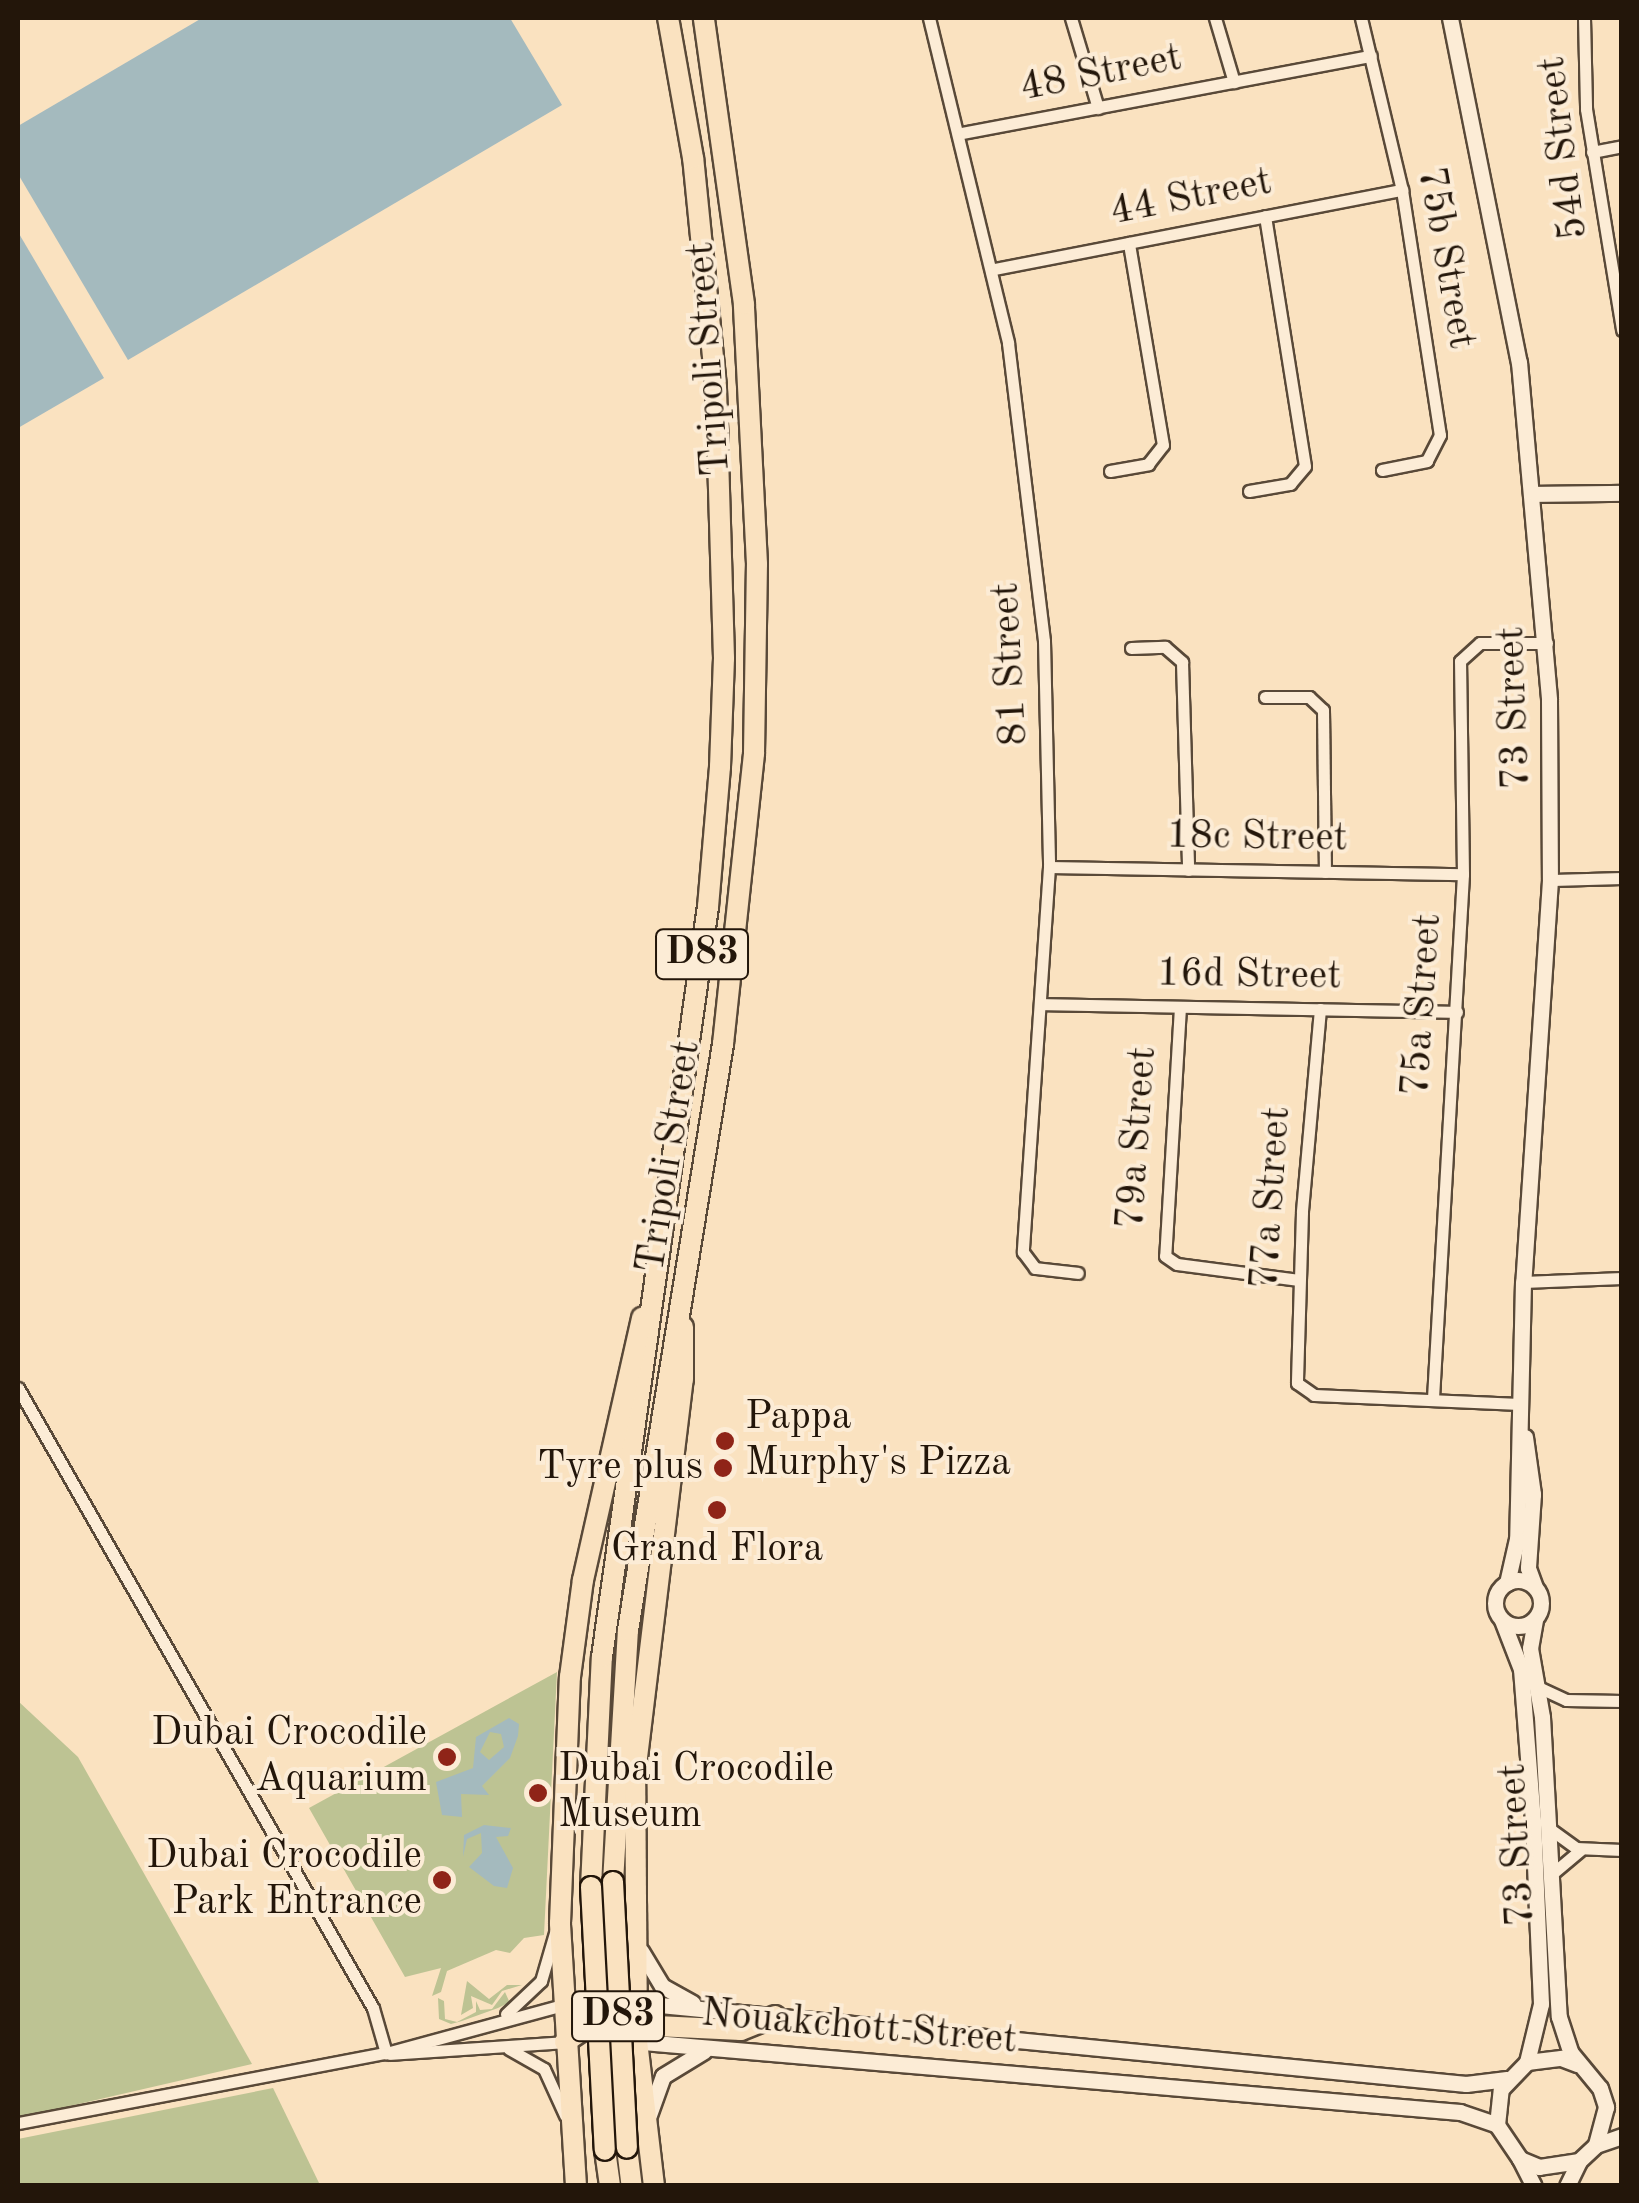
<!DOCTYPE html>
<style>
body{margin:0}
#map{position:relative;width:1639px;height:2203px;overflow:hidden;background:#fae2c0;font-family:"Old Standard TT",serif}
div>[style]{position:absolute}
.green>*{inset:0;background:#bdc393}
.water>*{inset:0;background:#a4babe}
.roads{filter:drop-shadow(2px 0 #594938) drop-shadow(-2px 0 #594938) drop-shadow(0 2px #594938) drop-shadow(0 -2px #594938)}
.street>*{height:11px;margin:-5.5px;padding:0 5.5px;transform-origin:5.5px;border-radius:5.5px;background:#fcecd6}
.secondary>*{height:15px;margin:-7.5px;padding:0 7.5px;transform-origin:7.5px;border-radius:7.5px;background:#fcecd6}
.secondary>.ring{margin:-7.5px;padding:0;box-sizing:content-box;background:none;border:15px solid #fcecd6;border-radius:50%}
.highway>*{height:20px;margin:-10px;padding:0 10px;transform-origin:10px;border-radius:10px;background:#fae2c0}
.bridges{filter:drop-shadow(2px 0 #23160a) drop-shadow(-2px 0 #23160a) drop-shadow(0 2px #23160a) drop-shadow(0 -2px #23160a)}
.highway-bridge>*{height:20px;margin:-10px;padding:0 10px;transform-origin:10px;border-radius:10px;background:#fae2c0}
.dots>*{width:28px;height:28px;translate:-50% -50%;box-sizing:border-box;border:5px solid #fcecd6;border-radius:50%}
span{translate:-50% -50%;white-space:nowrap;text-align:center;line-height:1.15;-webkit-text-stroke:8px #fcecd6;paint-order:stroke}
.shield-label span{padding:2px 8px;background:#fcecd6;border:2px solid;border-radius:8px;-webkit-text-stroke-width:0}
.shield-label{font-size:38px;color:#23160a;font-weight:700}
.street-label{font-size:40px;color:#23160a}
.poi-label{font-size:40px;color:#23160a}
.left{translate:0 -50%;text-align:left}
.right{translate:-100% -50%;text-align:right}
.frame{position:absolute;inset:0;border:20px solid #23160a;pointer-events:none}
</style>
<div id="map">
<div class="green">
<div style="clip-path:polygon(557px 1672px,544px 1935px,524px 1938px,510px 1953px,496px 1950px,447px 1971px,441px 1992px,432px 1996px,441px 1968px,405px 1977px,309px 1808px)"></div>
<div style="clip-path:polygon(18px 1701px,78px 1757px,252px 2064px,18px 2118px)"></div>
<div style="clip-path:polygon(467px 1981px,489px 1999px,507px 1985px,522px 1985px,502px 1991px,492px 2005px,471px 1996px,473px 2008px,461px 2015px)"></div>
<div style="clip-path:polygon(529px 1985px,512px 2001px,498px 2008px,462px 2021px,451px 2024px,439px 2019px,438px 1998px,444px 2001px,445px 2019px,457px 2022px,476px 2012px,476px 2001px,480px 2010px,492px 2009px,505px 1992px,509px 2001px)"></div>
<div style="clip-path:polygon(273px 2088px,320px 2185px,18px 2185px,18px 2139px)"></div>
</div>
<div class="water">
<div style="clip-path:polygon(202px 18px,510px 18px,562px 105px,128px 360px,18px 174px,18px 126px)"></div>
<div style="clip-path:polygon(18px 232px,104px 378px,18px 428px)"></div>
<div style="clip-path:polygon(evenodd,509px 1718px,519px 1724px,518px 1736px,510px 1758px,482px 1786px,489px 1795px,461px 1794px,462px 1817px,442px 1815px,436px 1782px,473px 1768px,476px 1737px,509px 1718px,490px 1732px,501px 1734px,504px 1747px,489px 1760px,480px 1752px,490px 1732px)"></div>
<div style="clip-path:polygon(484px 1825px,511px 1828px,508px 1836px,496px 1837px,513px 1868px,507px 1888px,494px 1886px,469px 1867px,482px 1853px,481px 1833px,467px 1839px,463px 1857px,464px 1835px)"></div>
</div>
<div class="roads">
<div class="street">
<div style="left:929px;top:18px;width:334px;rotate:76.3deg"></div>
<div style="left:1008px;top:343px;width:300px;rotate:83.1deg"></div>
<div style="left:1044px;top:641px;width:226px;rotate:88.7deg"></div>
<div style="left:1049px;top:867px;width:386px;rotate:93.9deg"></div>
<div style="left:1023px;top:1252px;width:20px;rotate:53deg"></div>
<div style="left:1035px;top:1268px;width:43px;rotate:6.6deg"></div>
<div style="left:1071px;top:18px;width:94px;rotate:73.3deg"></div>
<div style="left:1215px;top:18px;width:67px;rotate:73.5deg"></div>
<div style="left:1361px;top:18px;width:177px;rotate:76.6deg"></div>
<div style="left:1402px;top:190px;width:248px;rotate:81.2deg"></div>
<div style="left:1440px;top:435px;width:29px;rotate:117deg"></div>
<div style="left:1427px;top:461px;width:46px;rotate:168.7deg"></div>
<div style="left:1584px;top:18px;width:91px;rotate:88.7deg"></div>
<div style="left:1586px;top:109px;width:224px;rotate:80.7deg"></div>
<div style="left:962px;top:133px;width:416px;rotate:-10.7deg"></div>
<div style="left:1592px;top:152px;width:31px;rotate:-11deg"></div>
<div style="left:994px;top:269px;width:416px;rotate:-11deg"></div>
<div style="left:1110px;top:471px;width:39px;rotate:-10deg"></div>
<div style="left:1148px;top:464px;width:24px;rotate:-52deg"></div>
<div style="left:1163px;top:445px;width:205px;rotate:-99.6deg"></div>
<div style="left:1249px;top:491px;width:42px;rotate:-9.7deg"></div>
<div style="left:1290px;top:484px;width:23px;rotate:-50deg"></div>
<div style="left:1305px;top:466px;width:253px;rotate:-99.1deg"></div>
<div style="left:1131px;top:648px;width:34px;rotate:-2deg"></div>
<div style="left:1165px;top:647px;width:23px;rotate:41deg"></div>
<div style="left:1182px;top:662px;width:208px;rotate:88.3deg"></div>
<div style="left:1265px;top:697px;width:44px"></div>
<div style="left:1309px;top:697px;width:19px;rotate:43deg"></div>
<div style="left:1323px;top:710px;width:162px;rotate:89.3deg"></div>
<div style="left:1049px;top:867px;width:414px;rotate:1deg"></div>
<div style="left:1550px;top:880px;width:72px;rotate:-1.6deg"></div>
<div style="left:1041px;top:1004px;width:416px;rotate:1.1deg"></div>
<div style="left:1180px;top:1007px;width:249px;rotate:93.4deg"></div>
<div style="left:1165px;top:1256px;width:14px;rotate:34deg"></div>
<div style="left:1177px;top:1264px;width:123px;rotate:7.5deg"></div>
<div style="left:1320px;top:1009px;width:204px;rotate:95.1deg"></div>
<div style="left:1302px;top:1212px;width:171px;rotate:91.7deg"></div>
<div style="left:1297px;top:1383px;width:21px;rotate:35deg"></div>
<div style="left:1314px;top:1395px;width:206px;rotate:2.5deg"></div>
<div style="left:1523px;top:1282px;width:99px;rotate:-2.3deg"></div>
<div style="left:18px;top:1388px;width:714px;rotate:60.21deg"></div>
<div style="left:373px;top:2008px;width:47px;rotate:73.9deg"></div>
<div style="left:1433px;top:1398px;width:525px;rotate:-86.72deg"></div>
<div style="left:1463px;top:874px;width:213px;rotate:-90.8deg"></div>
<div style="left:1460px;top:661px;width:27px;rotate:-42deg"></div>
<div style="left:1480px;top:643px;width:67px"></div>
<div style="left:1538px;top:1687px;width:31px;rotate:25deg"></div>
<div style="left:1566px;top:1700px;width:56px;rotate:1deg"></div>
<div style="left:1550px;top:1829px;width:32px;rotate:36deg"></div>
<div style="left:1576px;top:1848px;width:46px;rotate:2.5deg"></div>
<div style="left:1553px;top:1873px;width:35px;rotate:-40deg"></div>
<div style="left:506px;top:2014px;width:48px;rotate:-43.3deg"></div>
<div style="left:541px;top:1981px;width:57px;rotate:-73.8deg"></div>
<div style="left:509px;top:2049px;width:40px;rotate:29.7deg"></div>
<div style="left:544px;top:2069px;width:51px;rotate:65.5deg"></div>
<div style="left:390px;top:2054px;width:175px;rotate:-3.9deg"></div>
<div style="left:18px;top:2123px;width:375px;rotate:-10.8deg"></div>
<div style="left:386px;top:2053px;width:183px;rotate:-15.2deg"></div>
</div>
<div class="secondary">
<div style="left:1450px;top:18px;width:351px;rotate:78.7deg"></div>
<div style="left:1519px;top:362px;width:339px;rotate:84.9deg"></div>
<div style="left:1549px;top:700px;width:180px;rotate:89.7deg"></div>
<div style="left:1550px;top:880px;width:403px;rotate:93.8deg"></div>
<div style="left:1523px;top:1282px;width:257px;rotate:91.3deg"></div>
<div style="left:1517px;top:1539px;width:45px;rotate:102.8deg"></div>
<div style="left:1535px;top:494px;width:87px;rotate:-0.7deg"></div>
<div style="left:1525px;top:1437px;width:58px;rotate:82deg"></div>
<div style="left:1533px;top:1494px;width:74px;rotate:93.9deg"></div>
<div style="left:1528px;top:1568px;width:20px;rotate:70deg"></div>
<div class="ring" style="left:1495px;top:1580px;width:31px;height:31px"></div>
<div style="left:1502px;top:1620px;width:53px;rotate:68.8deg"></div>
<div style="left:1521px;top:1669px;width:151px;rotate:85.5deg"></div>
<div style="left:1533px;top:1820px;width:184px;rotate:87.5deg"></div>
<div style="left:1541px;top:2004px;width:60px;rotate:103.6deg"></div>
<div style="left:1535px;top:1620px;width:28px;rotate:100deg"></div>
<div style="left:1530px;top:1648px;width:70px;rotate:80.1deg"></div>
<div style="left:1542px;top:1717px;width:300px;rotate:86.8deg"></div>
<div style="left:1559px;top:2017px;width:38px;rotate:72deg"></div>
<div style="left:1571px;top:2053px;width:45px;rotate:50.4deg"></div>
<div style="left:1600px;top:2088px;width:20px;rotate:72deg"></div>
<div style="left:1606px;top:2107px;width:39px;rotate:105deg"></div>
<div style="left:1596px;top:2145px;width:23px;rotate:137deg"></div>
<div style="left:1579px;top:2161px;width:40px;rotate:171.5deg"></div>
<div style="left:1539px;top:2167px;width:21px;rotate:-157deg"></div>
<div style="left:1520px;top:2159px;width:41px;rotate:-124.1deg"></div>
<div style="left:1497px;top:2125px;width:36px;rotate:-84deg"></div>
<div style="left:1501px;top:2089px;width:37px;rotate:-46deg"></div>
<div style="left:1527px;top:2062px;width:34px;rotate:-7deg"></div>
<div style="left:1561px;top:2058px;width:17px;rotate:21deg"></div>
<div style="left:641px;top:1951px;width:41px;rotate:59deg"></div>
<div style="left:662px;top:1986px;width:35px;rotate:29deg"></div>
<div style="left:563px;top:2005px;width:97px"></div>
<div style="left:660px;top:2005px;width:810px;rotate:5.6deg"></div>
<div style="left:1466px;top:2084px;width:41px;rotate:-7deg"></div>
<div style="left:631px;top:2041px;width:832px;rotate:4.9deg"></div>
<div style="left:1460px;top:2112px;width:39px;rotate:19deg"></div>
<div style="left:649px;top:2115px;width:41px;rotate:-70.3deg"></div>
<div style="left:663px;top:2076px;width:48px;rotate:-31.4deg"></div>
<div style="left:1596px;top:2145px;width:28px;rotate:-19deg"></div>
<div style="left:1520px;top:2159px;width:30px;rotate:63deg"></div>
<div style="left:1567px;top:2186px;width:28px;rotate:-64deg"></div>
</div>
<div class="highway">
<div style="left:613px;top:1882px;width:252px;rotate:-86.6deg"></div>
<div style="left:628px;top:1630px;width:594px;rotate:-80.79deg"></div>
<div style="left:723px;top:1044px;width:293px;rotate:-83.9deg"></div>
<div style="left:754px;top:753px;width:189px;rotate:-89.1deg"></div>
<div style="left:757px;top:564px;width:260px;rotate:-92.9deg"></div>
<div style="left:744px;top:304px;width:289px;rotate:-98deg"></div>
<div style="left:591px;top:1887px;width:230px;rotate:-87.3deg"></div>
<div style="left:602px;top:1657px;width:757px;rotate:-81.96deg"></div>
<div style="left:708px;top:907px;width:141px;rotate:-85.1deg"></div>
<div style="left:720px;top:767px;width:109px;rotate:-87.9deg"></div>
<div style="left:724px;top:658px;width:271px;rotate:-91.7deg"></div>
<div style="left:716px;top:387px;width:230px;rotate:-95.7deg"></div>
<div style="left:693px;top:158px;width:142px;rotate:-100.1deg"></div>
<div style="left:565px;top:2042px;width:34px;rotate:-34deg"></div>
<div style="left:593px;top:2023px;width:148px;rotate:2.7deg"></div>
<div style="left:741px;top:2030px;width:37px;rotate:-22deg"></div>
<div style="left:627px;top:2148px;width:38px;rotate:83deg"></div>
<div style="left:605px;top:2150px;width:36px;rotate:82deg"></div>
<div style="left:576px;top:2186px;width:263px;rotate:-93.5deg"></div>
<div style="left:560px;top:1923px;width:246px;rotate:-87.7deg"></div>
<div style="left:570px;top:1677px;width:98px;rotate:-82.4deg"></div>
<div style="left:583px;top:1580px;width:269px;rotate:-77.3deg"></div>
<div style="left:654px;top:2186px;width:146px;rotate:-96.7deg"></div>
<div style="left:637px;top:2041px;width:267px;rotate:-90.4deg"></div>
<div style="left:635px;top:1774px;width:398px;rotate:-83.1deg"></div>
<div style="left:683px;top:1379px;width:52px;rotate:-90deg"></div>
</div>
</div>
<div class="bridges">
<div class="highway-bridge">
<div style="left:613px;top:1882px;width:266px;rotate:87deg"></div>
<div style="left:591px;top:1887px;width:263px;rotate:87deg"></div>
</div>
</div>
<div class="dots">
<div style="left:725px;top:1441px;background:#8f2418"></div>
<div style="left:723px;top:1468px;background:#8f2418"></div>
<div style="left:717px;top:1510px;background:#8f2418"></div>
<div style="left:447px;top:1757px;background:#8f2418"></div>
<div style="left:538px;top:1793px;background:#8f2418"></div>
<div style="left:442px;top:1880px;background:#8f2418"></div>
</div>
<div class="shield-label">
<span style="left:702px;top:954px">D83</span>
<span style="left:618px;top:2016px">D83</span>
</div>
<div class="street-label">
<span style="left:1101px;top:74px;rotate:-11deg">48 Street</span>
<span style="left:1564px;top:148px;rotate:-97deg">54d Street</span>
<span style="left:1191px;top:198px;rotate:-11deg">44 Street</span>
<span style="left:1445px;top:258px;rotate:80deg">75b Street</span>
<span style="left:710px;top:359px;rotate:-94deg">Tripoli Street</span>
<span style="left:1011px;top:664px;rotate:-93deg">81 Street</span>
<span style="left:1515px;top:708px;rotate:-92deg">73 Street</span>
<span style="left:1257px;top:838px;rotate:1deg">18c Street</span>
<span style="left:1249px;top:976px;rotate:1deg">16d Street</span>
<span style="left:1423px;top:1005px;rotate:-86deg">75a Street</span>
<span style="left:1138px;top:1138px;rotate:-86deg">79a Street</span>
<span style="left:670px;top:1157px;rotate:-81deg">Tripoli Street</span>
<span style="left:1272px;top:1198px;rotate:-86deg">77a Street</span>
<span style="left:1518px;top:1845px;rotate:-93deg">73 Street</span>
<span style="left:859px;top:2028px;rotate:5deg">Nouakchott Street</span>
</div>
<div class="poi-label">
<span class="left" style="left:745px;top:1441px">Pappa<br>Murphy's Pizza</span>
<span class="right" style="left:703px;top:1468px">Tyre plus</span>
<span style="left:717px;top:1550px">Grand Flora</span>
<span class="right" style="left:427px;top:1757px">Dubai Crocodile<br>Aquarium</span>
<span class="left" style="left:558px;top:1793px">Dubai Crocodile<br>Museum</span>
<span class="right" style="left:422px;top:1880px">Dubai Crocodile<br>Park Entrance</span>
</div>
<div class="frame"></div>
</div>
